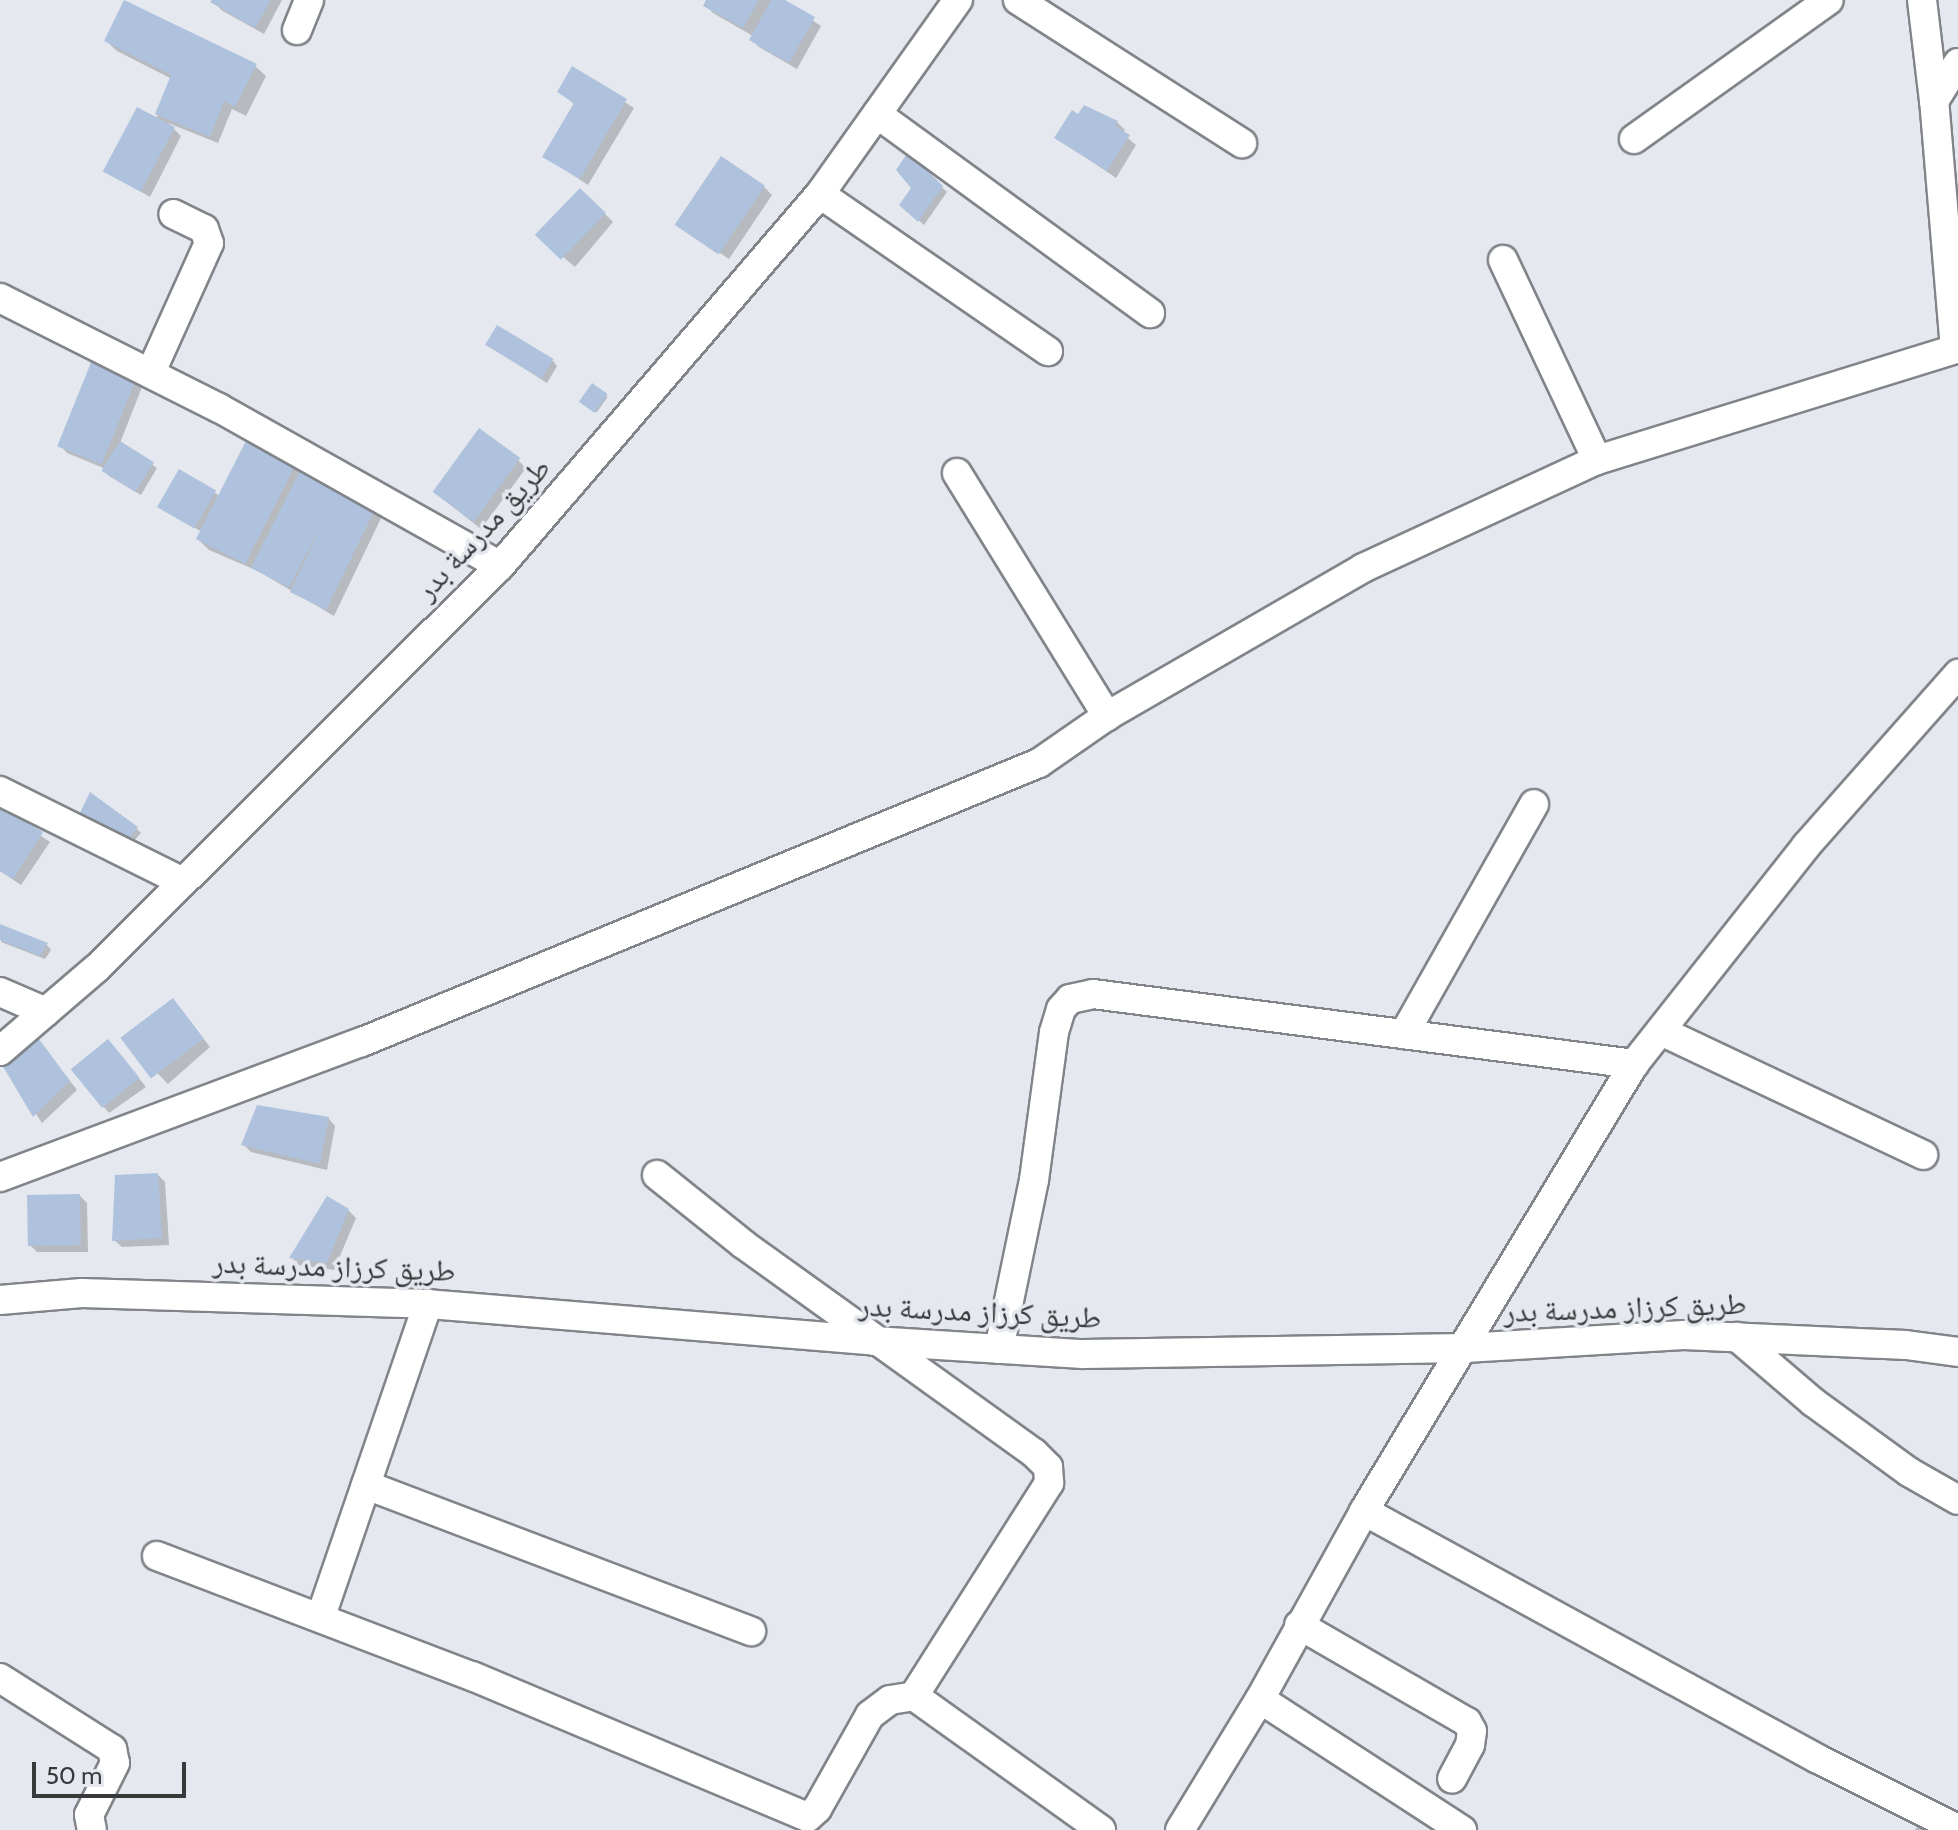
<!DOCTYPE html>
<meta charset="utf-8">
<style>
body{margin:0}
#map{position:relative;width:1958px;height:1830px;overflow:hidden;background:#e5e9ef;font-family:Cabin,"Noto Naskh Arabic",sans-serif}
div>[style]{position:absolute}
.shadow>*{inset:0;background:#0003;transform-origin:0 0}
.building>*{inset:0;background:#aec2dd;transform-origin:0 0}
.roads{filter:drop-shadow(2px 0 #81858a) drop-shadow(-2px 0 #81858a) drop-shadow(0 2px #81858a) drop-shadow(0 -2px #81858a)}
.minor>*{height:28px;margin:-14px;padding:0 14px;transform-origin:14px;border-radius:14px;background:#fff}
span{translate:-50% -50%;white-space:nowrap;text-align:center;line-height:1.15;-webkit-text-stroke:7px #e5e9ef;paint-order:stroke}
.street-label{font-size:30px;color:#37393b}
.scale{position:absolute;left:32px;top:1762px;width:154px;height:36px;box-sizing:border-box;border:4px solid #37393b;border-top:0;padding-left:10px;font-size:24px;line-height:28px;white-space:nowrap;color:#37393b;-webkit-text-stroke:6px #e5e9ef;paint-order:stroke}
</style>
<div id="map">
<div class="shadow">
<div style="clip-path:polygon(214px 0,282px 0,264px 34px,221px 10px)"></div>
<div style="clip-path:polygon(709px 0,781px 0,821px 26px,797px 69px,759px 47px,751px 39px,753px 36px,713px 13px,706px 5px)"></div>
<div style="clip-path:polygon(126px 1px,255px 66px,266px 76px,246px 116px,232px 109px,218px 143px,168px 123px,181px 136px,150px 197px,107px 172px,138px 110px,157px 117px,172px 79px,117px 51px,106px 41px)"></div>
<div style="clip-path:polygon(573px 69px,634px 108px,588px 185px,544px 156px,575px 105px,560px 92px)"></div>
<div style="clip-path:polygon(1117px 122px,1125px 130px,1122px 133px,1136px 145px,1116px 178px,1057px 138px)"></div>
<div style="clip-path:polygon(909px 155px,947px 192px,924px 225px,902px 204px,913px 188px)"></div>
<div style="clip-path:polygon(764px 187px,772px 195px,729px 259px,677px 224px)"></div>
<div style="clip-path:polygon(581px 190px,613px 222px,575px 267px,549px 245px)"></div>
<div style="clip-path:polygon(487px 345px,553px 361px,557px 366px,547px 383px)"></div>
<div style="clip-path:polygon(135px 380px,142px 387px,120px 443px,157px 468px,141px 495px,109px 476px,106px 469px,67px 453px,60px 445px)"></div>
<div style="left:592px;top:386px;width:19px;height:19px;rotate:35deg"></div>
<div style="clip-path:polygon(250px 436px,385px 510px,334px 616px,258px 571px,209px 550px,198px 539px,202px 532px,160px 507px,180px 472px,220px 496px)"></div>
<div style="clip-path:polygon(518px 460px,526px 468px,481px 529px,434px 492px)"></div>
<div style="clip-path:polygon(0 809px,50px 842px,21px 885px,0 871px)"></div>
<div style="clip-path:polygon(85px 822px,136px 828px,141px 833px,127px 849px)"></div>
<div style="clip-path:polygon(0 926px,47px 945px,51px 950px,45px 959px,1px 942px)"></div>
<div style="clip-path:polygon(180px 1008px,210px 1047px,168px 1084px,126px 1041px)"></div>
<div style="clip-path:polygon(39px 1042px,77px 1090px,42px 1123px,4px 1064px)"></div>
<div style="clip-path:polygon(116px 1049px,146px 1087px,109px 1113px,74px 1071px)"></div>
<div style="clip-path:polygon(328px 1118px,335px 1126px,327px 1170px,251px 1152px,243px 1144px)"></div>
<div style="clip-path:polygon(158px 1175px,165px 1182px,169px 1245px,122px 1247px,114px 1240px)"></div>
<div style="clip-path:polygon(80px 1196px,87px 1203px,88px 1252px,37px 1252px,29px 1244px)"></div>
<div style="clip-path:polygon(348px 1210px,356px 1218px,334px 1270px,299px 1265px,291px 1257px)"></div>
<div style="clip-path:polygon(1923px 1817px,1934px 1830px,1915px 1830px)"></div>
</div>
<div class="building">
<div style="clip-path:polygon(124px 0,257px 64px,235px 107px,224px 101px,210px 137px,155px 114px,171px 75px,104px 41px)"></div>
<div style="clip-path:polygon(212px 0,271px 0,255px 28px,210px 2px)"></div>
<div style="clip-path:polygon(706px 0,759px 0,743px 28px,703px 6px)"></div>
<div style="clip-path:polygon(771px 0,785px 0,815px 17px,789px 63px,749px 40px)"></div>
<div style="clip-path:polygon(572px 66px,627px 99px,580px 179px,542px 157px,574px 103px,557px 92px)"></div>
<div style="clip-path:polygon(1084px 105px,1118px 121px,1115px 126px,1130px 135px,1107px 171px,1054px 138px,1072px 110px,1078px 114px)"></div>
<div style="left:137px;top:107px;width:43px;height:73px;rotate:28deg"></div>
<div style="clip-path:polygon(908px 152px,943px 186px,918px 222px,899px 205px,911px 188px,896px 170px)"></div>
<div style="left:721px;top:156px;width:53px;height:83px;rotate:34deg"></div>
<div style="left:580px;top:188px;width:36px;height:65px;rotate:44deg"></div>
<div style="left:497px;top:325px;width:66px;height:23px;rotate:31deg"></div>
<div style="left:92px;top:360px;width:48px;height:93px;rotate:22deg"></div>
<div style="left:592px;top:383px;width:19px;height:23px;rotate:35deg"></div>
<div style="left:479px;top:428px;width:51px;height:79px;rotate:36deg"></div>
<div style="left:250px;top:433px;width:55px;height:119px;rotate:27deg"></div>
<div style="left:120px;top:441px;width:40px;height:35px;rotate:32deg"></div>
<div style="clip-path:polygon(304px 463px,379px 501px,326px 610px,290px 592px,324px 521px,289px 587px,251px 568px)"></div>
<div style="left:179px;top:469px;width:43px;height:44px;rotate:30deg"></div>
<div style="clip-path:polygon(90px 792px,138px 827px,122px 846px,78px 817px)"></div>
<div style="clip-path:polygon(0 807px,43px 832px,13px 879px,0 871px)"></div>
<div style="clip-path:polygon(0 924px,48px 943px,40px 956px,0 940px)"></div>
<div style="left:173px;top:998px;width:51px;height:66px;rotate:53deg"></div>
<div style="clip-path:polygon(39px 1039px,70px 1081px,33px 1117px,1px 1063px)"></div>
<div style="left:108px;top:1039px;width:50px;height:48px;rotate:51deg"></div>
<div style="clip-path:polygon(257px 1105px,329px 1117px,320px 1164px,241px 1145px)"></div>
<div style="clip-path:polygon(158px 1173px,162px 1238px,112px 1241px,115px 1175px)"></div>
<div style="left:80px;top:1194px;width:51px;height:53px;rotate:89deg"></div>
<div style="clip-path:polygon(327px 1196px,349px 1209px,327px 1263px,289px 1258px)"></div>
</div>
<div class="roads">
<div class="minor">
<div style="left:1018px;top:0;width:266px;rotate:32.6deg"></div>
<div style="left:1922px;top:0;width:102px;rotate:83.2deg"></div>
<div style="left:297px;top:30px;width:32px;rotate:-68deg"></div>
<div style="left:877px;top:114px;width:338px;rotate:36.1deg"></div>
<div style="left:1634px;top:139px;width:239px;rotate:-35.5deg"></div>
<div style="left:820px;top:194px;width:277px;rotate:34.6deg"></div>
<div style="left:1503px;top:260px;width:221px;rotate:64.8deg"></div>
<div style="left:0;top:298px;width:245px;rotate:26.7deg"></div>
<div style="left:219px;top:408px;width:322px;rotate:29.3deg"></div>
<div style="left:1955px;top:349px;width:249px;rotate:-94.8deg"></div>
<div style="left:1934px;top:101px;width:45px;rotate:-57.7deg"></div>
<div style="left:151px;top:372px;width:141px;rotate:-65.8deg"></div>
<div style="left:209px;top:243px;width:15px;rotate:-110deg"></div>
<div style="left:204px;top:229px;width:34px;rotate:-154deg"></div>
<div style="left:957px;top:473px;width:286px;rotate:58.3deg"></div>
<div style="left:0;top:791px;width:204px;rotate:26.4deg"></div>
<div style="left:0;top:992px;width:50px;rotate:23.5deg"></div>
<div style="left:1661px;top:1031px;width:290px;rotate:25.3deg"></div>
<div style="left:1404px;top:1034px;width:264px;rotate:-60.5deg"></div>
<div style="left:0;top:1051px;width:128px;rotate:-40.6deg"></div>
<div style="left:97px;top:968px;width:569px;rotate:-44.93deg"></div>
<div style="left:500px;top:566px;width:491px;rotate:-49.3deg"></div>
<div style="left:820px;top:194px;width:238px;rotate:-54.6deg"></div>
<div style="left:657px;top:1175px;width:110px;rotate:38.7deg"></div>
<div style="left:743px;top:1244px;width:358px;rotate:35.7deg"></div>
<div style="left:1034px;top:1453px;width:20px;rotate:45deg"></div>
<div style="left:1048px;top:1467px;width:16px;rotate:86deg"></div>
<div style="left:1049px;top:1483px;width:252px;rotate:122.4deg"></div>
<div style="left:0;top:1177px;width:386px;rotate:-20.5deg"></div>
<div style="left:362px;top:1042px;width:732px;rotate:-22.4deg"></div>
<div style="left:1039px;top:763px;width:83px;rotate:-34.7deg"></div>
<div style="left:1107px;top:716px;width:296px;rotate:-30deg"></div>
<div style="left:1363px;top:568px;width:258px;rotate:-24.8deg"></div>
<div style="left:1597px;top:460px;width:378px;rotate:-17.2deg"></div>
<div style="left:0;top:1300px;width:82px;rotate:-4.9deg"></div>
<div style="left:82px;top:1293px;width:346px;rotate:1.8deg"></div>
<div style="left:428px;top:1304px;width:448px;rotate:4.7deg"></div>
<div style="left:874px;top:1341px;width:209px;rotate:3.6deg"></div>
<div style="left:1083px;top:1354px;width:382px;rotate:-0.9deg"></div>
<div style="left:1465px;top:1348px;width:219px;rotate:-3.4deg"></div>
<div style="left:1684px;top:1335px;width:222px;rotate:2.6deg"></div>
<div style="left:1906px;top:1345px;width:52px;rotate:7.7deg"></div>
<div style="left:1737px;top:1337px;width:100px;rotate:40.5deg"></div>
<div style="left:1813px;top:1402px;width:119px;rotate:36.1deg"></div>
<div style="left:1909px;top:1472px;width:56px;rotate:29.7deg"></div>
<div style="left:999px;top:1349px;width:173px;rotate:-78.3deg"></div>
<div style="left:1034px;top:1180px;width:149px;rotate:-82.3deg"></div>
<div style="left:1054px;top:1032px;width:24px;rotate:-73deg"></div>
<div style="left:1061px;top:1009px;width:13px;rotate:-48deg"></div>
<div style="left:1070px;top:999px;width:24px;rotate:-12deg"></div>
<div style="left:1093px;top:994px;width:546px;rotate:7.37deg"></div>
<div style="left:366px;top:1485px;width:412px;rotate:20.8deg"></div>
<div style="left:1364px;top:1511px;width:517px;rotate:28.65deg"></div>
<div style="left:1818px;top:1759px;width:157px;rotate:26.6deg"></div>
<div style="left:157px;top:1556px;width:337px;rotate:20.9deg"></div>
<div style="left:472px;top:1676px;width:364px;rotate:22.8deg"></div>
<div style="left:808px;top:1817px;width:12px;rotate:-42deg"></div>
<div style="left:817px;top:1809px;width:108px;rotate:-60.6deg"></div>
<div style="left:870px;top:1715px;width:25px;rotate:-37deg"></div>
<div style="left:890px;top:1700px;width:24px;rotate:-9deg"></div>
<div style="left:914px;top:1696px;width:230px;rotate:35.6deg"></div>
<div style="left:321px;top:1616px;width:330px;rotate:-71.1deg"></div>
<div style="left:1299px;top:1625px;width:194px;rotate:30deg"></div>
<div style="left:1467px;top:1722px;width:10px;rotate:61deg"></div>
<div style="left:1472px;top:1731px;width:14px;rotate:98deg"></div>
<div style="left:1470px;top:1745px;width:38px;rotate:118deg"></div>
<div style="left:0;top:1678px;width:133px;rotate:32.4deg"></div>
<div style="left:112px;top:1749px;width:14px;rotate:78deg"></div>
<div style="left:115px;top:1763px;width:58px;rotate:116.6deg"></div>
<div style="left:89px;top:1815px;width:15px;rotate:79deg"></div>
<div style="left:1260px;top:1699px;width:241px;rotate:33deg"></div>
<div style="left:1180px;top:1830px;width:153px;rotate:-58.6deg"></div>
<div style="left:1260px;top:1699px;width:215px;rotate:-61deg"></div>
<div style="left:1364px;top:1511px;width:522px;rotate:-58.87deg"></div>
<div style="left:1634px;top:1064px;width:278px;rotate:-51.7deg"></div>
<div style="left:1806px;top:846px;width:230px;rotate:-48.5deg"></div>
</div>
</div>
<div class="street-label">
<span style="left:483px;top:529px;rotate:-47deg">طريق مدرسة بدر</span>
<span style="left:334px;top:1267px;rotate:2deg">طريق كرزاز مدرسة بدر</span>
<span style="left:1625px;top:1308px;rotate:-2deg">طريق كرزاز مدرسة بدر</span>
<span style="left:980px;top:1312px;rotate:3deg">طريق كرزاز مدرسة بدر</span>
</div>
<div class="scale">50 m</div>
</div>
